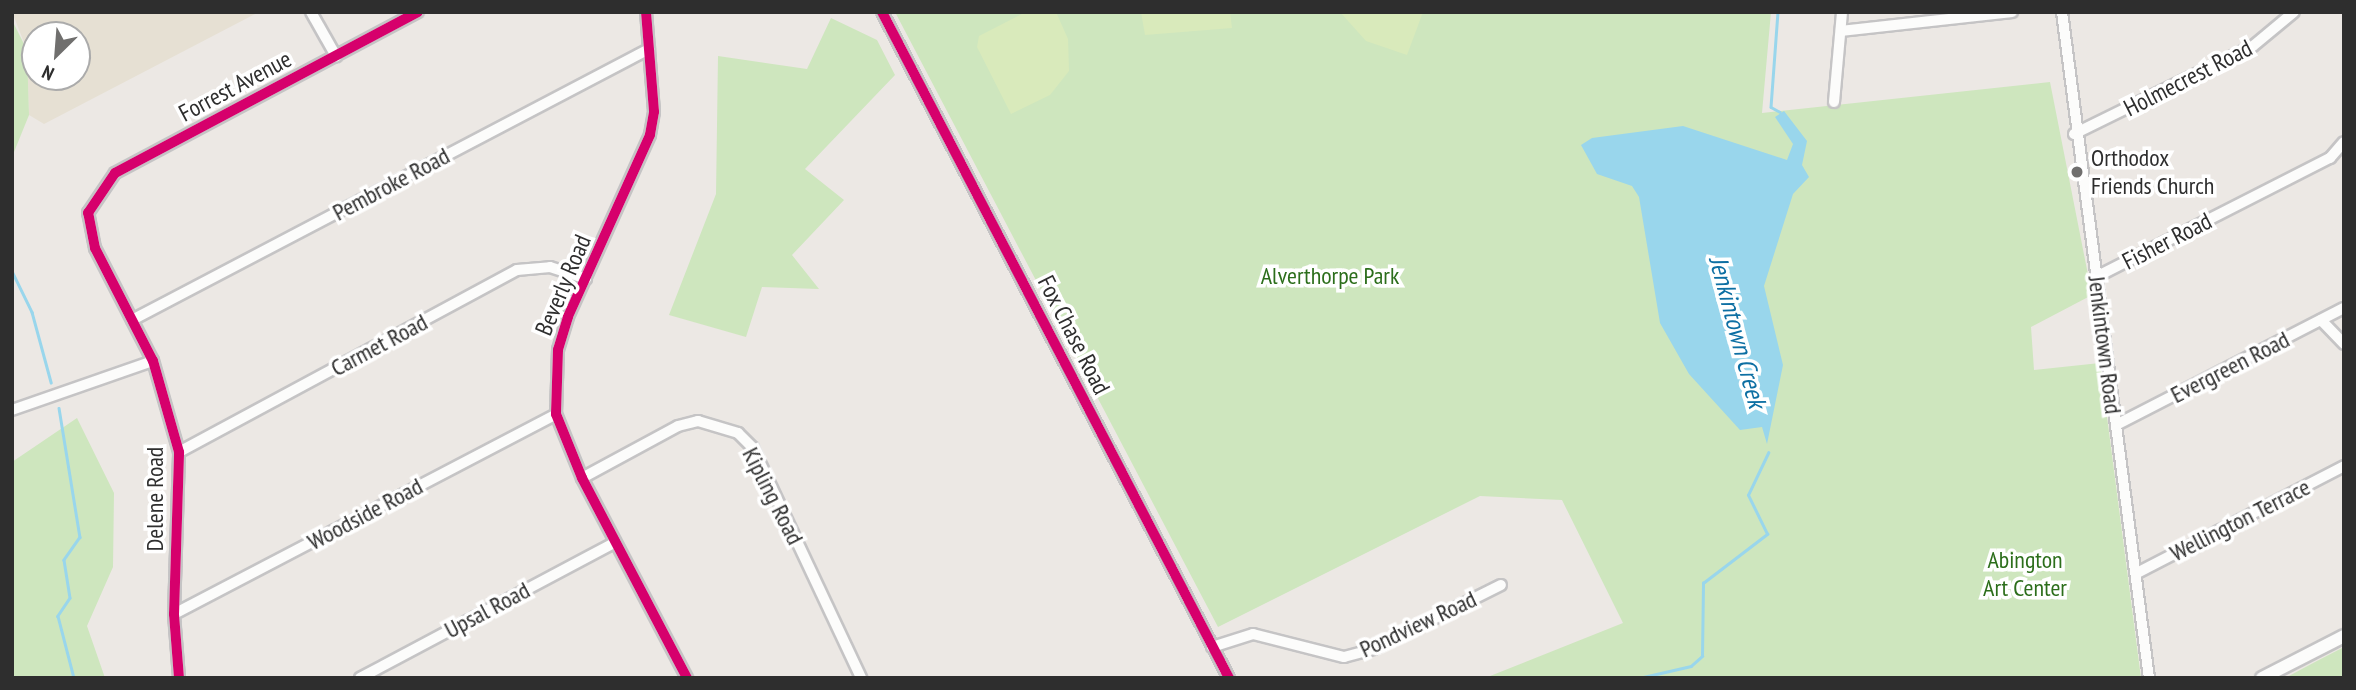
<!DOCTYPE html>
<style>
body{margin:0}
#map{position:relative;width:2356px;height:690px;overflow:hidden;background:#ece8e4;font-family:"PT Sans Narrow",sans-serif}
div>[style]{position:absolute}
.education>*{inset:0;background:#e6e0d3}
.green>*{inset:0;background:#cee6be}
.pitch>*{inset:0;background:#d9eabb}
.water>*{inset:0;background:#99d6ec}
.stream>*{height:2.5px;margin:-1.25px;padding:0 1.25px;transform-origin:1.25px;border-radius:1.25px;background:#99d6ec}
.roads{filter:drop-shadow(2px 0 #c5c4c5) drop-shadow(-2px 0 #c5c4c5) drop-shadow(0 2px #c5c4c5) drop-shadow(0 -2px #c5c4c5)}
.minor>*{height:10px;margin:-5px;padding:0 5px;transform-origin:5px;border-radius:5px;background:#fcfcfb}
.tertiary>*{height:12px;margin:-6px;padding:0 6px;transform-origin:6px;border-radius:6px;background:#fcfcfb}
.cycleway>*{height:10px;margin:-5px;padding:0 5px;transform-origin:5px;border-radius:5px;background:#d6006c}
.dots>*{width:19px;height:19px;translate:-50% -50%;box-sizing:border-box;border:4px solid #fff;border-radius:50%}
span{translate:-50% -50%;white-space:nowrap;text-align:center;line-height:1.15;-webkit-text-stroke:7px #fff;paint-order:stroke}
.street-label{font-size:24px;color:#2e2e2e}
.poi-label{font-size:24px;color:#2e2e2e}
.left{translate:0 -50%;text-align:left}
.park-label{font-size:24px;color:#2c6e1b}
.water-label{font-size:26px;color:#0d6fa3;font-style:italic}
.frame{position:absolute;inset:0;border:14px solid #2e2e2e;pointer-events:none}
.north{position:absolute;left:21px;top:21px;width:70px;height:70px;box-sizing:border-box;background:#fff;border:2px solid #ababab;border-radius:50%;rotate:205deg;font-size:19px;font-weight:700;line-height:28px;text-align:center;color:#2e2e2e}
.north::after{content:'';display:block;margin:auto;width:24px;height:32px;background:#706f6e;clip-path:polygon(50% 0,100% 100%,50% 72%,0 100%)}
</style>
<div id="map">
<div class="education">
<div style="clip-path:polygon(evenodd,12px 12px,259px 12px,44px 124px,29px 115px,27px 50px,12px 12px,35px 35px,77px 35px,77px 77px,35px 77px,35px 35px)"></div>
</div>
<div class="green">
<div style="clip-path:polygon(895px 12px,1771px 12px,1762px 113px,2050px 82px,2092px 295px,2031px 327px,2034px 370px,2100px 363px,2141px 678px,1485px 678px,1623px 623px,1562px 500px,1480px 496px,1218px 627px)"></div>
<div style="clip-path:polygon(831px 18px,877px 40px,895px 75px,805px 169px,844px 200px,792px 255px,819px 289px,762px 287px,746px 337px,669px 315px,716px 194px,718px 56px,807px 69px)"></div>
<div style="clip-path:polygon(12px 20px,27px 50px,29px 115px,12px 157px)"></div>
<div style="clip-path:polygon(77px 418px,114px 493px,113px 567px,87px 626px,105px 678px,12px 678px,12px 462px)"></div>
<div style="clip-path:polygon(2344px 647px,2344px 678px,2285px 678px,2315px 662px)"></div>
</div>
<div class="pitch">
<div style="clip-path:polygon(1026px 12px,1056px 12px,1068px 39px,1069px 71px,1050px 95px,1011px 114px,977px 47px,979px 36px)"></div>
<div style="clip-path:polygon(1141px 12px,1230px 12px,1232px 28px,1145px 35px)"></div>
<div style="clip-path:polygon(1340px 12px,1423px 12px,1407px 55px,1366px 41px)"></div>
</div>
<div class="water">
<div style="clip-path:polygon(1784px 111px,1807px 141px,1802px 165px,1809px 177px,1793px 194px,1764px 286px,1783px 365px,1767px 444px,1762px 427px,1740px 430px,1689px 374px,1660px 323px,1639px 197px,1632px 186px,1597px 174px,1581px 145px,1592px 138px,1683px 126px,1787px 160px,1793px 144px,1775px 117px)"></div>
</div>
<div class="stream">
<div style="left:1778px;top:12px;width:95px;rotate:94.2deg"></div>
<div style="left:1771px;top:107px;width:10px;rotate:29deg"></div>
<div style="left:12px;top:271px;width:46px;rotate:64deg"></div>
<div style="left:32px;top:312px;width:73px;rotate:74.8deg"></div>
<div style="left:59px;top:408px;width:131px;rotate:80.8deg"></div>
<div style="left:80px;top:537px;width:28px;rotate:125deg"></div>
<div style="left:64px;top:560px;width:38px;rotate:81deg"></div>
<div style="left:70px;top:598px;width:22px;rotate:124deg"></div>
<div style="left:58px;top:616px;width:64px;rotate:75.5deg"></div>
<div style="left:1639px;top:678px;width:53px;rotate:-13deg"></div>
<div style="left:1691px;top:666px;width:15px;rotate:-42deg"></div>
<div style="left:1702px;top:656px;width:73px;rotate:-89.2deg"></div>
<div style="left:1703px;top:583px;width:81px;rotate:-37.4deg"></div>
<div style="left:1767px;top:534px;width:43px;rotate:-116deg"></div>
<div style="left:1748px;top:495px;width:47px;rotate:-64.5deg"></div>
</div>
<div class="roads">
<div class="minor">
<div style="left:311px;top:12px;width:51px;rotate:60.4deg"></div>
<div style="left:646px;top:12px;width:100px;rotate:85.4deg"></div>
<div style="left:654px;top:112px;width:23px;rotate:100deg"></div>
<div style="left:650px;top:135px;width:200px;rotate:114.3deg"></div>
<div style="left:568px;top:317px;width:34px;rotate:107deg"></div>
<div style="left:558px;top:350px;width:64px;rotate:91.8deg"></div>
<div style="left:556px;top:414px;width:69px;rotate:67.9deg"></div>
<div style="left:582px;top:478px;width:226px;rotate:62.3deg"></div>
<div style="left:882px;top:12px;width:751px;rotate:62.48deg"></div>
<div style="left:2062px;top:12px;width:672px;rotate:82.56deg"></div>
<div style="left:1841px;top:31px;width:172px;rotate:-6.3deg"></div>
<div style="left:1834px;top:102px;width:90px;rotate:-84.9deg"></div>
<div style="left:2074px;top:134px;width:199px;rotate:-26.2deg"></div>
<div style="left:2253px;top:46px;width:53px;rotate:-39.7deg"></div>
<div style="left:2096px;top:277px;width:263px;rotate:-27deg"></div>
<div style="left:2330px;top:158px;width:21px;rotate:-49deg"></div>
<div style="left:132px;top:320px;width:584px;rotate:-27.66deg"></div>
<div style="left:2321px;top:320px;width:33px;rotate:46deg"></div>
<div style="left:12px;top:410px;width:149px;rotate:-19.2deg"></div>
<div style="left:2116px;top:425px;width:256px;rotate:-27.2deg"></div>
<div style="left:179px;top:452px;width:384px;rotate:-28.3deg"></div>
<div style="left:517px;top:270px;width:33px;rotate:-5deg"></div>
<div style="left:550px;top:267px;width:38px;rotate:18deg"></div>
<div style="left:582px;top:478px;width:109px;rotate:-28.4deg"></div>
<div style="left:678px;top:426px;width:21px;rotate:-14deg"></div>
<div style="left:698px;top:421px;width:42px;rotate:16.7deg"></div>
<div style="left:738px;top:433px;width:21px;rotate:45deg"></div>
<div style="left:753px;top:448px;width:254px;rotate:64.8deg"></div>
<div style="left:2137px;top:573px;width:233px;rotate:-27.3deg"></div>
<div style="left:174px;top:614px;width:431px;rotate:-27.6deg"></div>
<div style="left:1212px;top:647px;width:43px;rotate:-17.6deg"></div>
<div style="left:1253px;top:634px;width:94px;rotate:14.2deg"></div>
<div style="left:1344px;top:657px;width:30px;rotate:-15deg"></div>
<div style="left:1373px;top:649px;width:143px;rotate:-26.6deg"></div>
<div style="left:179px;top:678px;width:64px;rotate:-94.5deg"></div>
<div style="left:174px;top:614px;width:162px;rotate:-88.2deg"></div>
<div style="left:179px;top:452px;width:95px;rotate:-105.9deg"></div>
<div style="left:153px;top:361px;width:127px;rotate:-117.2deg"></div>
<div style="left:95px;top:248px;width:36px;rotate:-101deg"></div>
<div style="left:88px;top:213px;width:48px;rotate:-56deg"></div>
<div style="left:115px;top:173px;width:343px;rotate:-28deg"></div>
<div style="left:360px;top:678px;width:288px;rotate:-28deg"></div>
</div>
<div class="tertiary">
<div style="left:2262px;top:678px;width:92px;rotate:-27.1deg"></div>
</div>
</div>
<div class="cycleway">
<div style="left:646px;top:12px;width:100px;rotate:85.4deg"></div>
<div style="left:654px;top:112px;width:23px;rotate:100deg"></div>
<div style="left:650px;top:135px;width:200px;rotate:114.3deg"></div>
<div style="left:568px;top:317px;width:34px;rotate:107deg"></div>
<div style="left:558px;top:350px;width:64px;rotate:91.8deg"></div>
<div style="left:556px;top:414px;width:69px;rotate:67.9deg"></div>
<div style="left:582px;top:478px;width:226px;rotate:62.3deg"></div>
<div style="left:882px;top:12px;width:751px;rotate:62.48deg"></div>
<div style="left:179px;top:678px;width:64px;rotate:-94.5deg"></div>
<div style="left:174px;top:614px;width:162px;rotate:-88.2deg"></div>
<div style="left:179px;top:452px;width:95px;rotate:-105.9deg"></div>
<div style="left:153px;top:361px;width:127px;rotate:-117.2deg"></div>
<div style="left:95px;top:248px;width:36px;rotate:-101deg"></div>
<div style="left:88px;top:213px;width:48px;rotate:-56deg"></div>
<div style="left:115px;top:173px;width:343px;rotate:-28deg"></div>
</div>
<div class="dots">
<div style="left:2077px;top:172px;background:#706f6e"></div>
</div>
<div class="street-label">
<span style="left:2188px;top:78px;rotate:-27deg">Holmecrest Road</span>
<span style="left:235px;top:86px;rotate:-28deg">Forrest Avenue</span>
<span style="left:391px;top:184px;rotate:-28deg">Pembroke Road</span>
<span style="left:2167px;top:241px;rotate:-27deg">Fisher Road</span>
<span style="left:563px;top:285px;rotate:-67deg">Beverly Road</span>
<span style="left:1074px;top:335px;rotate:63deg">Fox Chase Road</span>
<span style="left:379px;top:345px;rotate:-28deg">Carmet Road</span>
<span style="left:2105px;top:345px;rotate:83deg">Jenkintown Road</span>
<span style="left:2230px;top:367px;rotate:-27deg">Evergreen Road</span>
<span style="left:773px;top:496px;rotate:63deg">Kipling Road</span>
<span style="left:155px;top:499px;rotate:-90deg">Delene Road</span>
<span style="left:365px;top:514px;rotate:-28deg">Woodside Road</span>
<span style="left:2240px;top:520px;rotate:-27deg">Wellington Terrace</span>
<span style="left:487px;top:610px;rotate:-28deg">Upsal Road</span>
<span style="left:1418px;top:624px;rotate:-25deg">Pondview Road</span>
</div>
<div class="poi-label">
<span class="left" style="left:2091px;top:172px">Orthodox<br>Friends Church</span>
</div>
<div class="park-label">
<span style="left:1330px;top:276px">Alverthorpe Park</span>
<span style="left:2025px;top:574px">Abington<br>Art Center</span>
</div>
<div class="water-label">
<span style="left:1738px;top:332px;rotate:75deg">Jenkintown Creek</span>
</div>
<div class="frame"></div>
<div class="north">N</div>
</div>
